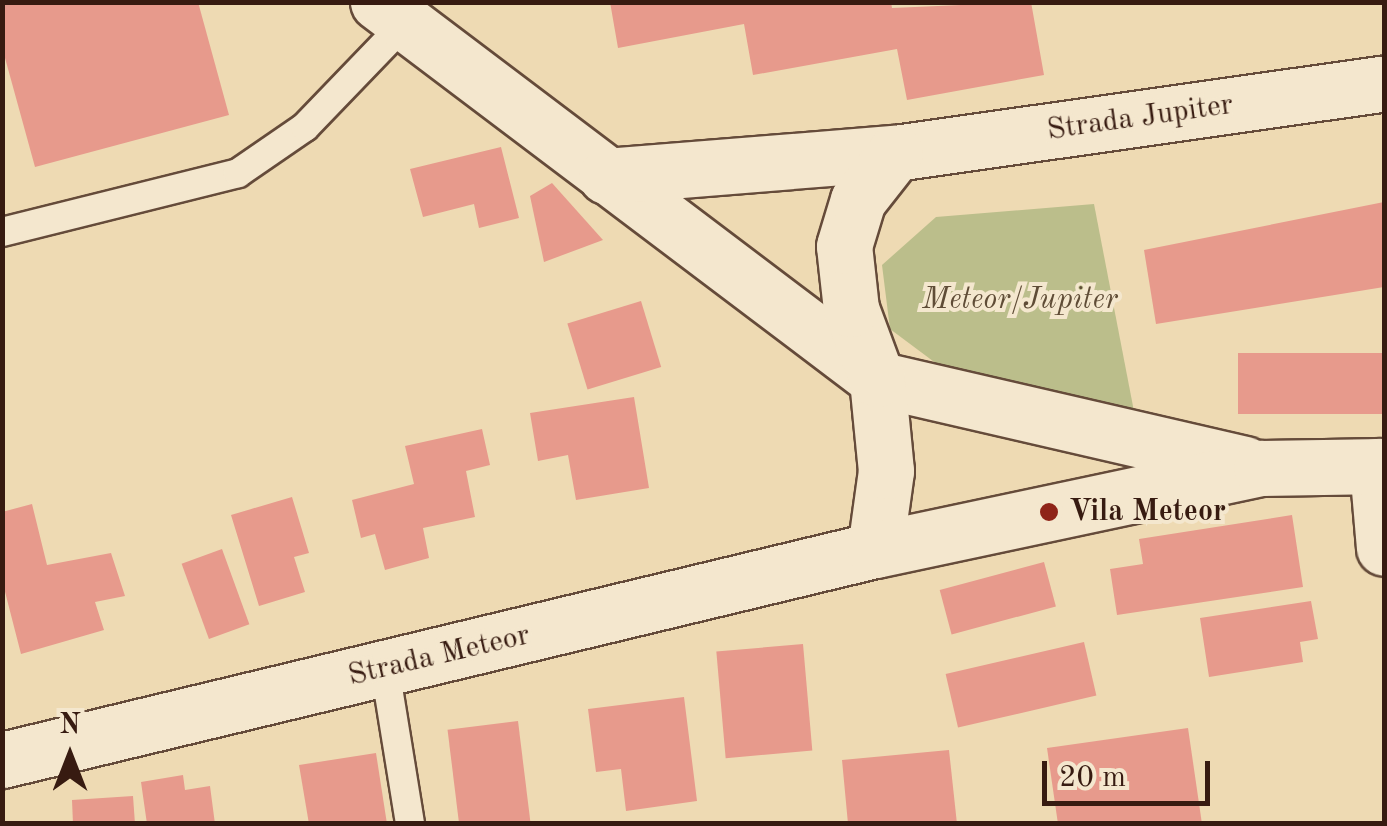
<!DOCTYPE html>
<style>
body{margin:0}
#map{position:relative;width:1387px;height:826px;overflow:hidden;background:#eedab3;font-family:"Old Standard TT",serif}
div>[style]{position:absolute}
.green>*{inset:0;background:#bbbe8b}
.building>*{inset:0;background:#e79a8c;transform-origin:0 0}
.roads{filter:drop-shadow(2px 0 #654b3a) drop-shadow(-2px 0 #654b3a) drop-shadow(0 2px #654b3a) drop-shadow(0 -2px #654b3a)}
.lane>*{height:28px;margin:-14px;padding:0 14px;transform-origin:14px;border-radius:14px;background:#f4e7ce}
.street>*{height:55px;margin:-27.5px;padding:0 27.5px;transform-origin:27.5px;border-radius:27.5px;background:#f4e7ce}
.dots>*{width:28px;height:28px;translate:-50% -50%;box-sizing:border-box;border:5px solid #f4e7ce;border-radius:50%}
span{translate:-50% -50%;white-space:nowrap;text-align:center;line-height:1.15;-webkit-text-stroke:8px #f4e7ce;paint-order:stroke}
.street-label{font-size:30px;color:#371b11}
.park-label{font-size:30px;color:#5f4c36;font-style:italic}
.poi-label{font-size:30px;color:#371b11;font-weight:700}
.left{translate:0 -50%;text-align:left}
.frame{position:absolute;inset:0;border:5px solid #371b11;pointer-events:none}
.north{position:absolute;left:20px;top:706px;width:100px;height:100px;-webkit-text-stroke:8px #f4e7ce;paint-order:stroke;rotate:0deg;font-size:28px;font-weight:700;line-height:40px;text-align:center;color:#371b11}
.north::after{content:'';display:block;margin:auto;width:35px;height:45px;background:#371b11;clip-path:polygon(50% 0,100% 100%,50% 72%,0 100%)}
.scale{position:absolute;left:1042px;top:761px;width:168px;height:45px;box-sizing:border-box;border:5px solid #371b11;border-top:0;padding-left:12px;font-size:30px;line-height:35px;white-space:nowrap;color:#371b11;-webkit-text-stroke:8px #f4e7ce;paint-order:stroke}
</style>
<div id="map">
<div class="green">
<div style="clip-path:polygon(1094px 204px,1137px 427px,953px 376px,890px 329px,882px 265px,936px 217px)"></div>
</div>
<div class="building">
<div style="clip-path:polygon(2px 2px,198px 2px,229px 115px,35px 167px,2px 47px)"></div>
<div style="clip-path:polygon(610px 2px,891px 2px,892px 8px,1031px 2px,1044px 75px,907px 100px,897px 49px,753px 75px,744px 24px,618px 48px)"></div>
<div style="clip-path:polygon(501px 147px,519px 218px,479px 228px,474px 204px,423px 217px,410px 169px)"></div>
<div style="clip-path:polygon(552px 183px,603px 240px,544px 262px,530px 196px)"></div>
<div style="clip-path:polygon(1384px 202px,1384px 287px,1156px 324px,1144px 250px)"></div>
<div style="left:641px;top:301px;width:69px;height:77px;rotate:73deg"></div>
<div style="left:1384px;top:353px;width:61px;height:146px;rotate:90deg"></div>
<div style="clip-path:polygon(634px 397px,649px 488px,576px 500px,568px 455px,538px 461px,530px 413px)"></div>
<div style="clip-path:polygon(482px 429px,490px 465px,466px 471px,475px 517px,423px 528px,429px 558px,385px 570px,375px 534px,361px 538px,352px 500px,414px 484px,405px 446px)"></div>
<div style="clip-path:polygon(292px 497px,309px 553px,294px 557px,305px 592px,259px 606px,231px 515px)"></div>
<div style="clip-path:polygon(32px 504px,47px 565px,111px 553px,125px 596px,95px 602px,104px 630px,21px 654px,2px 580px,2px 512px)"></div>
<div style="clip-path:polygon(1292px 515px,1303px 587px,1117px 615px,1110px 569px,1143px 564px,1139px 539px)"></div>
<div style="left:222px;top:549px;width:80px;height:43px;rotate:70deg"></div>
<div style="left:1044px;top:562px;width:46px;height:108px;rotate:75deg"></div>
<div style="clip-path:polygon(1311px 601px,1318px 639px,1300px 642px,1303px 662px,1209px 677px,1200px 618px)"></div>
<div style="left:1084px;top:642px;width:55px;height:142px;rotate:77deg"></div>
<div style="left:803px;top:644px;width:107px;height:87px;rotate:85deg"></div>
<div style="clip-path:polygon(684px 697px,697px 801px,626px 811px,621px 769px,596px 772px,588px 709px)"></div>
<div style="left:518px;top:721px;width:104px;height:71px;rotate:83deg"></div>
<div style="clip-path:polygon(1188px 728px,1202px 824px,1058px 824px,1047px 748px)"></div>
<div style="clip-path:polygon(949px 750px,957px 824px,848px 824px,842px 760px)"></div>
<div style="clip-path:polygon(376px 753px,387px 824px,309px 824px,299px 765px)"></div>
<div style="clip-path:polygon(183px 775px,185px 790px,210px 786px,215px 824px,147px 824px,141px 782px)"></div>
<div style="clip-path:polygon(133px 796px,135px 824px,73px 824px,72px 800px)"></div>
</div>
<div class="roads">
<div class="lane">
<div style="left:2px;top:232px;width:243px;rotate:-14deg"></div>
<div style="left:238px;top:173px;width:81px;rotate:-34.5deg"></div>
<div style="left:305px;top:127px;width:144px;rotate:-46.1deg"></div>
<div style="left:385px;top:669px;width:157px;rotate:80.8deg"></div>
</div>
<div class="street">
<div style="left:378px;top:2px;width:625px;rotate:37.07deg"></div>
<div style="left:877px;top:379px;width:377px;rotate:13deg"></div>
<div style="left:606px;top:176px;width:290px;rotate:-4.6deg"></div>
<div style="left:895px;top:153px;width:494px;rotate:-8.1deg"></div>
<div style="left:1377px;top:466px;width:82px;rotate:85.1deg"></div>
<div style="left:875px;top:550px;width:80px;rotate:-82.1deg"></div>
<div style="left:886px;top:471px;width:92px;rotate:-95.6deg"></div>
<div style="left:877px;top:379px;width:75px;rotate:-110.4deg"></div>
<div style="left:851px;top:309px;width:63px;rotate:-96.3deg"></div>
<div style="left:844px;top:246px;width:48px;rotate:-73.1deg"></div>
<div style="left:858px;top:200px;width:60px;rotate:-51.8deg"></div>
<div style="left:2px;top:760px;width:898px;rotate:-13.53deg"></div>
<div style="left:875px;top:550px;width:395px;rotate:-12deg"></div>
<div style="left:1261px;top:468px;width:123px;rotate:-0.9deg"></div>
</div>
</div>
<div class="dots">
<div style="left:1049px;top:512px;background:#8f2418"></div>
</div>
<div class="street-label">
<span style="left:1140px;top:118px;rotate:-8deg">Strada Jupiter</span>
<span style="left:439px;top:656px;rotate:-13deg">Strada Meteor</span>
</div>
<div class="park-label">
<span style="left:1020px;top:300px">Meteor/Jupiter</span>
</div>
<div class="poi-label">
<span class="left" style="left:1069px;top:512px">Vila Meteor</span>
</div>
<div class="frame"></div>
<div class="north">N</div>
<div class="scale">20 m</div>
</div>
